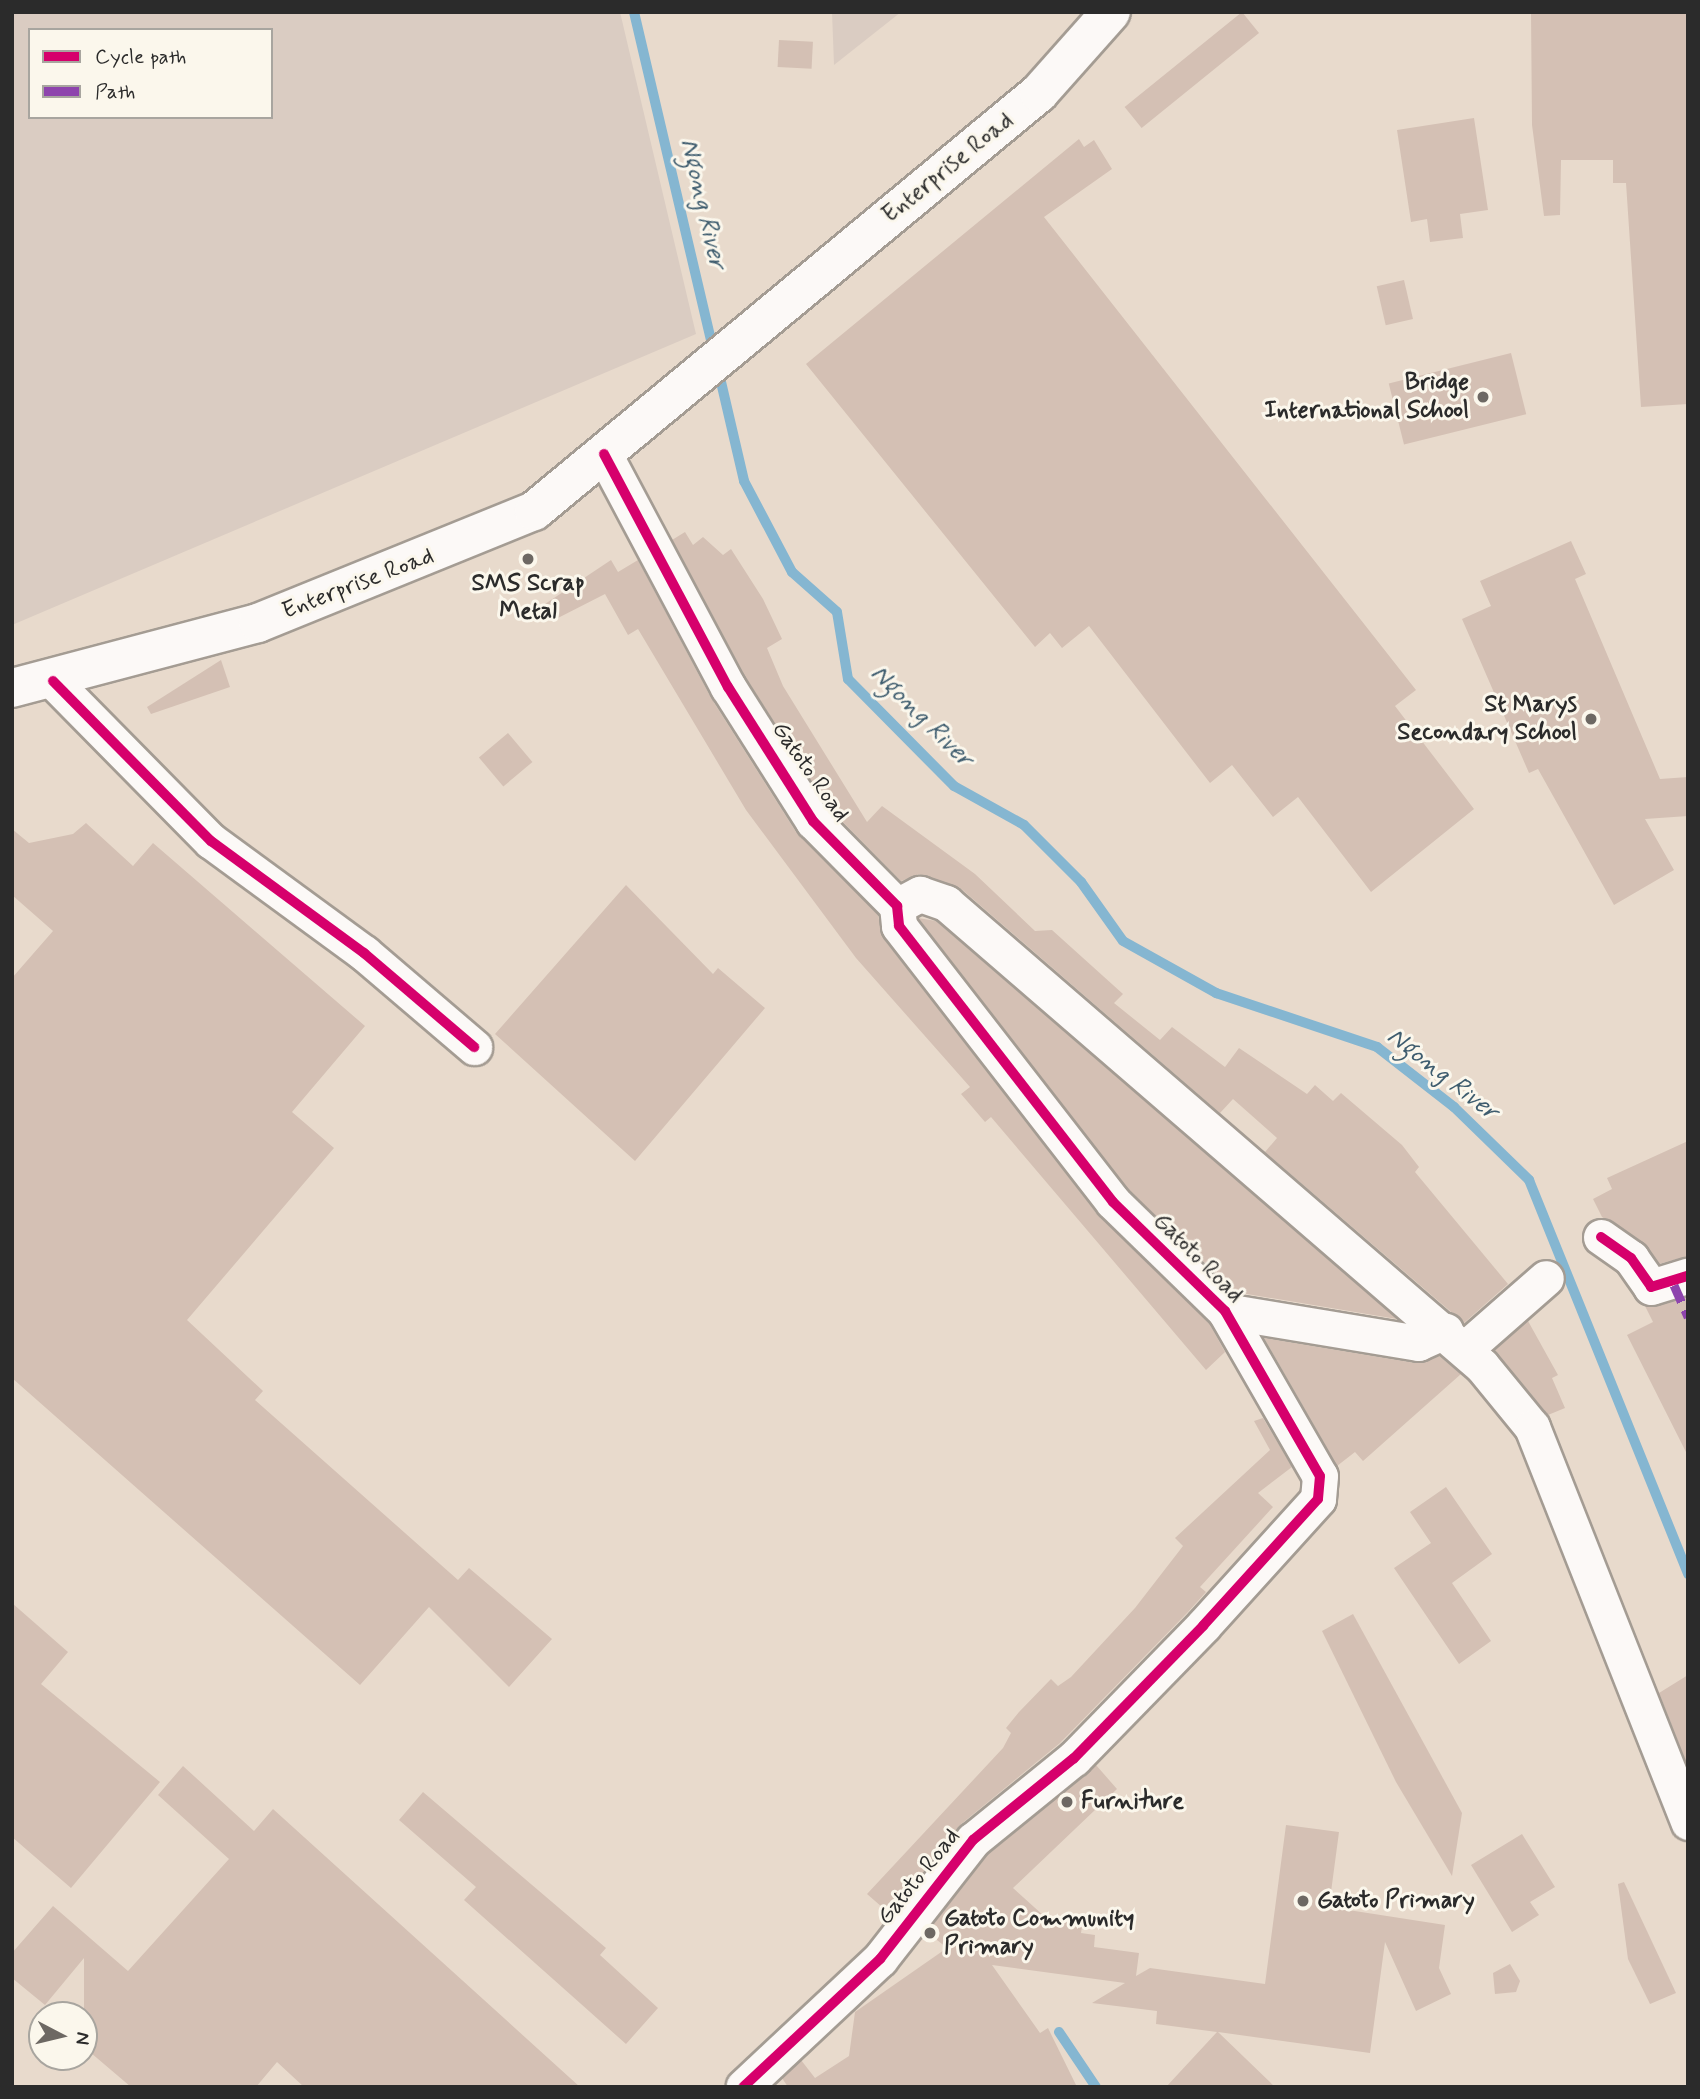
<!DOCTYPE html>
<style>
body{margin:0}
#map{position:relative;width:1700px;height:2099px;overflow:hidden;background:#e8dacc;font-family:Mynerve,sans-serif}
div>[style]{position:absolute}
.industrial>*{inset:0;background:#daccc2}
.stream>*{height:10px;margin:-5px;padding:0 5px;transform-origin:5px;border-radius:5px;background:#85b6d1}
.building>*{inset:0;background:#d4c0b4;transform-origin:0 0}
.roads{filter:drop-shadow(2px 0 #a49c93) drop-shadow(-2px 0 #a49c93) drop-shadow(0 2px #a49c93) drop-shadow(0 -2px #a49c93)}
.minor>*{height:35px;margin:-17.5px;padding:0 17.5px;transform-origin:17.5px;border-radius:17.5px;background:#fcf9f7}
.secondary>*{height:38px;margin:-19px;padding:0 19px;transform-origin:19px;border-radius:19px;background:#fcf9f7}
.quiet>*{height:9px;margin-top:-4.5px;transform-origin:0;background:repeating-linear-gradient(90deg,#8e44ad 0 18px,transparent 0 27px)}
.cycleway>*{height:10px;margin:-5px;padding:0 5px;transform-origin:5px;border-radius:5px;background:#d6006c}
.dots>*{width:19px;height:19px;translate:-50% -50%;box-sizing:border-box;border:4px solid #fbf7ec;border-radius:50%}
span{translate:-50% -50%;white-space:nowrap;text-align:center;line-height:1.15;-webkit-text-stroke:6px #fbf7ec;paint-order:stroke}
.street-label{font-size:24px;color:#2b2b2b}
.poi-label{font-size:24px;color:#2b2b2b;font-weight:700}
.right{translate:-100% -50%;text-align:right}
.left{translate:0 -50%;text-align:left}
.water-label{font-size:26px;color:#3e5c6e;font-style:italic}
.frame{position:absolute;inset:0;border:14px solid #2b2b2b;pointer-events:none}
.legend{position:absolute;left:28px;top:28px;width:245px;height:91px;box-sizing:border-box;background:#fbf7ec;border:2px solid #a8a59f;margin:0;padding:9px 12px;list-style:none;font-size:21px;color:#2b2b2b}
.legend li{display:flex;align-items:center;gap:14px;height:35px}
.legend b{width:35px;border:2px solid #a8a59f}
.north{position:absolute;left:28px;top:2001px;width:70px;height:70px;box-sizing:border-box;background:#fbf7ec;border:2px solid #a8a59f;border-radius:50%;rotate:97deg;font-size:19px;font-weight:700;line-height:28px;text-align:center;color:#2b2b2b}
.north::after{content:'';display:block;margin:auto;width:24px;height:32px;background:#6d6863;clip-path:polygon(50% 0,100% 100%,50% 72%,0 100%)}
</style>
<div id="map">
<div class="industrial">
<div style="clip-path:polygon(evenodd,12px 12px,620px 12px,696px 334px,12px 625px,12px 12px,30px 30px,271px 30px,271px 117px,30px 117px,30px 30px)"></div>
<div style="clip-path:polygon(832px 12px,901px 12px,834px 65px)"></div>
</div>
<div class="stream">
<div style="left:634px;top:12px;width:351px;rotate:76.8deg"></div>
<div style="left:718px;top:369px;width:115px;rotate:76.9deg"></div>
<div style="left:744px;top:481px;width:103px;rotate:62.2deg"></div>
<div style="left:792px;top:572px;width:60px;rotate:41.6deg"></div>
<div style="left:837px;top:612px;width:68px;rotate:80.7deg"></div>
<div style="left:848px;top:679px;width:151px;rotate:45.3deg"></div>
<div style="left:954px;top:786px;width:80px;rotate:29.1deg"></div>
<div style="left:1024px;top:825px;width:81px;rotate:45deg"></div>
<div style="left:1081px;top:882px;width:72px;rotate:54.6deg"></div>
<div style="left:1123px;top:941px;width:107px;rotate:29.2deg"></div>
<div style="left:1216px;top:993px;width:170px;rotate:18.5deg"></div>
<div style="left:1377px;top:1047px;width:98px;rotate:37.9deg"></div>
<div style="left:1454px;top:1107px;width:105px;rotate:44.2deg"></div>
<div style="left:1529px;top:1180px;width:425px;rotate:68deg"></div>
<div style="left:1059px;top:2032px;width:66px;rotate:56.1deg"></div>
</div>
<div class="building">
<div style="left:1242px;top:12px;width:27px;height:151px;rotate:51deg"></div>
<div style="clip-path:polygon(1531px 12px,1688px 12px,1688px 404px,1641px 407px,1626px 183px,1613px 183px,1613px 160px,1561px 160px,1560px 215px,1544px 216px,1532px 125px)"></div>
<div style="left:779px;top:40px;width:34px;height:27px;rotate:3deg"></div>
<div style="clip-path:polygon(1474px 118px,1488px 210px,1460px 214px,1463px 238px,1430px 242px,1427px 219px,1411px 222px,1397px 130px)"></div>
<div style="clip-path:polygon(1079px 139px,1084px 147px,1094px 140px,1112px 169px,1044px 217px,1416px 690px,1395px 706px,1474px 809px,1371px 892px,1298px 797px,1273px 817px,1232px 765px,1210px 783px,1089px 626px,1062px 648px,1050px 633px,1035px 647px,806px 364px)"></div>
<div style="left:1404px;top:280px;width:40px;height:28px;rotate:77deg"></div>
<div style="left:1511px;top:353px;width:63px;height:126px;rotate:76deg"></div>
<div style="clip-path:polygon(685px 532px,693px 545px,703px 537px,723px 555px,731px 549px,763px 599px,782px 639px,767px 648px,783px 686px,867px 822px,882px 806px,975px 874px,1035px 931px,1052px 930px,1123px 994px,1114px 1003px,1160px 1040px,1172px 1027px,1225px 1067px,1239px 1048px,1307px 1094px,1315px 1085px,1333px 1101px,1341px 1093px,1402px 1145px,1419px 1167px,1415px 1172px,1508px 1284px,1464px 1323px,1265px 1152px,1277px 1138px,1233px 1099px,1220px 1113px,959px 887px,919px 874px,901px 881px,829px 808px,745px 677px,672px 540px)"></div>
<div style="clip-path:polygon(1571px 541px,1586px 574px,1575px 579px,1660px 779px,1688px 777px,1688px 816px,1645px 819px,1674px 870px,1614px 905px,1538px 769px,1529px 773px,1462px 619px,1491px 606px,1480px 581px)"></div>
<div style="clip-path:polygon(611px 560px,618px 572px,638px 560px,711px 698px,796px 832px,878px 915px,883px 938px,1097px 1214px,1209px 1323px,1225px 1352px,1206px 1370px,991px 1117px,985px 1122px,961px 1094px,970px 1087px,856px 958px,746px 810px,638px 629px,628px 635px,605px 594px,554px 620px,545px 604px)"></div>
<div style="clip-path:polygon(221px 660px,230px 687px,151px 714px,147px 707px)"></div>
<div style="left:508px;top:733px;width:38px;height:38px;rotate:50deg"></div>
<div style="clip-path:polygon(86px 823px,133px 866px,153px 843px,365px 1026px,292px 1112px,334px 1148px,187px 1320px,263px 1391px,255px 1400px,458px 1580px,469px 1568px,552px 1639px,509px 1687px,429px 1607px,360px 1685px,12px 1378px,12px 978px,53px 931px,12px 895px,12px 829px,29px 843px,73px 834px)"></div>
<div style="clip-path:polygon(626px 885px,713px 974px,718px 968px,765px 1008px,635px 1161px,495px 1034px)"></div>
<div style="clip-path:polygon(918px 918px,936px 921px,1397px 1319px,1235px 1292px,1128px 1189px)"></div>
<div style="clip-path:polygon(1688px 1141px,1688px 1256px,1659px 1264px,1643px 1242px,1602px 1217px,1593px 1199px,1612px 1189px,1607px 1178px)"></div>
<div style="clip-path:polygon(1688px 1297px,1688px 1456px,1627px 1335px,1653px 1322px,1645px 1306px)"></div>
<div style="clip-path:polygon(1528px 1321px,1558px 1375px,1552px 1378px,1565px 1408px,1548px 1415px,1494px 1350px)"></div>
<div style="clip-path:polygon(1264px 1338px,1415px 1363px,1439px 1356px,1461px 1374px,1363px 1461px,1355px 1452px,1337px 1466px)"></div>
<div style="clip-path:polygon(1263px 1418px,1292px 1467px,1258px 1493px,1273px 1507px,1200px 1587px,1206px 1592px,1188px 1612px,1060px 1743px,960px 1825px,890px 1914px,867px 1894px,1003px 1748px,1011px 1733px,1006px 1728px,1019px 1712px,1051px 1679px,1058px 1686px,1071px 1677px,1135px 1608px,1183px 1546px,1175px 1538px,1270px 1450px,1254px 1421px)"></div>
<div style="clip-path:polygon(1446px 1487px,1492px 1554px,1452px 1583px,1491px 1641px,1459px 1664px,1394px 1568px,1431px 1543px,1410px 1512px)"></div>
<div style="clip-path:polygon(12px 1603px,68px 1652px,41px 1684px,160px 1782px,71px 1888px,12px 1837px)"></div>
<div style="clip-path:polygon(1353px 1614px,1462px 1813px,1452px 1876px,1396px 1782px,1322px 1631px)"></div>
<div style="clip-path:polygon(1688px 1675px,1688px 1767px,1659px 1693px)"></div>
<div style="clip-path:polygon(1096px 1765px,1117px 1789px,1013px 1888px,1044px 1916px,1083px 1920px,1081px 1933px,1095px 1935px,1094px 1947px,1139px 1953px,1136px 1976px,1150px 1968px,1265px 1984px,1286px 1825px,1339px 1832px,1329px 1907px,1445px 1925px,1439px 1968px,1451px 1994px,1416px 2011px,1385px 1942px,1370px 2053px,1218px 2032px,1275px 2087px,1166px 2087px,1217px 2032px,1156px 2024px,1157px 2011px,1092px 2003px,1125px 1983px,992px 1965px,1040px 2033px,1048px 2028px,1077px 2087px,788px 2087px,782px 2078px,801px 2060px,815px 2078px,849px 2056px,855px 2012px,947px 1948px,927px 1932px,987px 1854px)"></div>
<div style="clip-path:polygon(183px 1766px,254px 1831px,273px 1809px,580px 2087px,304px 2087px,277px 2062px,256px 2087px,131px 2087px,84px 2047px,84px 1958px,45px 2005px,12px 1978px,12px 1953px,53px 1906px,128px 1971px,229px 1859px,158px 1795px)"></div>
<div style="clip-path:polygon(423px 1792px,606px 1948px,600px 1955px,658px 2008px,626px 2044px,464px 1900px,476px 1887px,399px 1820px)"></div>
<div style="clip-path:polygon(1522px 1834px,1555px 1887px,1530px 1902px,1539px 1915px,1512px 1932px,1471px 1865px)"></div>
<div style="clip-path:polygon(1624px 1882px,1676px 1993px,1650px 2004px,1628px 1959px,1618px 1884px)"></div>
<div style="clip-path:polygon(1510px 1964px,1520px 1981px,1516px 1992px,1495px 1994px,1493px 1973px)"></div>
</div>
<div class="roads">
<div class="minor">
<div style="left:604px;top:454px;width:264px;rotate:62deg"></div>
<div style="left:728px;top:687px;width:159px;rotate:57.6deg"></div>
<div style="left:813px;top:821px;width:120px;rotate:45.3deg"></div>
<div style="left:897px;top:906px;width:20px;rotate:84deg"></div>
<div style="left:899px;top:926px;width:349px;rotate:52.2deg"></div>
<div style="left:1113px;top:1202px;width:156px;rotate:44.2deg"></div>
<div style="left:1225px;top:1311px;width:190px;rotate:60.1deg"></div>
<div style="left:1320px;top:1476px;width:23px;rotate:95deg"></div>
<div style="left:1318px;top:1499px;width:171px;rotate:132.2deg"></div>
<div style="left:1203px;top:1626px;width:185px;rotate:134.3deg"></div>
<div style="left:1074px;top:1758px;width:130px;rotate:140.9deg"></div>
<div style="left:973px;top:1840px;width:151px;rotate:128deg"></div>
<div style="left:880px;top:1959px;width:187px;rotate:136.9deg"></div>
<div style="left:53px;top:681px;width:225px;rotate:45.4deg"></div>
<div style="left:211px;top:841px;width:190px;rotate:36.2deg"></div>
<div style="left:364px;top:953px;width:145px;rotate:40.5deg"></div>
<div style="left:897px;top:906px;width:26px;rotate:-28deg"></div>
<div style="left:920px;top:894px;width:28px;rotate:19deg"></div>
<div style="left:946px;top:903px;width:708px;rotate:40.82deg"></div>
<div style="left:1482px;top:1366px;width:79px;rotate:50.7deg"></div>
<div style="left:1532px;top:1427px;width:425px;rotate:68.4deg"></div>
<div style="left:1601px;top:1237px;width:37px;rotate:35deg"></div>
<div style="left:1631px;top:1258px;width:35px;rotate:55deg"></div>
<div style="left:1651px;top:1287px;width:39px;rotate:-17deg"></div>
<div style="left:1225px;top:1311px;width:196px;rotate:9.4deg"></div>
<div style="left:1418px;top:1343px;width:30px;rotate:-24deg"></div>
<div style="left:1466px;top:1348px;width:106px;rotate:-41.2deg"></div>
</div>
<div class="secondary">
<div style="left:12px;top:688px;width:254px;rotate:-14.8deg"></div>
<div style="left:258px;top:623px;width:298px;rotate:-22.1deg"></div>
<div style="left:534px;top:511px;width:656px;rotate:-39.62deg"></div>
<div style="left:1039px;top:93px;width:108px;rotate:-48.4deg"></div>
</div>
</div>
<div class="quiet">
<div style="left:1674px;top:1285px;width:35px;rotate:66deg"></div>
</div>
<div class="cycleway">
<div style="left:604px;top:454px;width:264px;rotate:62deg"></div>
<div style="left:728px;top:687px;width:159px;rotate:57.6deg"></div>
<div style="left:813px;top:821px;width:120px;rotate:45.3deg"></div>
<div style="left:897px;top:906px;width:20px;rotate:84deg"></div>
<div style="left:899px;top:926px;width:349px;rotate:52.2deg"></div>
<div style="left:1113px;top:1202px;width:156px;rotate:44.2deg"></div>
<div style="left:1225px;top:1311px;width:190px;rotate:60.1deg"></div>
<div style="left:1320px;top:1476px;width:23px;rotate:95deg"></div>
<div style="left:1318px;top:1499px;width:171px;rotate:132.2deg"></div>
<div style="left:1203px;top:1626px;width:185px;rotate:134.3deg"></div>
<div style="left:1074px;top:1758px;width:130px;rotate:140.9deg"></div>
<div style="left:973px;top:1840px;width:151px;rotate:128deg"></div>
<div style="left:880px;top:1959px;width:187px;rotate:136.9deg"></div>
<div style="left:53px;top:681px;width:225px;rotate:45.4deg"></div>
<div style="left:211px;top:841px;width:190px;rotate:36.2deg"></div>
<div style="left:364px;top:953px;width:145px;rotate:40.5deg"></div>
<div style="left:1601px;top:1237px;width:37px;rotate:35deg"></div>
<div style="left:1631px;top:1258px;width:35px;rotate:55deg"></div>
<div style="left:1651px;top:1287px;width:39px;rotate:-17deg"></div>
</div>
<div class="dots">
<div style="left:1483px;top:397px;background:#6d6863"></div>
<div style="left:528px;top:559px;background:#6d6863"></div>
<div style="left:1591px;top:719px;background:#6d6863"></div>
<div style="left:1067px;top:1802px;background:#6d6863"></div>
<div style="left:1303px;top:1901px;background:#6d6863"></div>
<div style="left:930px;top:1933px;background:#6d6863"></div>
</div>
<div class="street-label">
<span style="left:948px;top:168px;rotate:-39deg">Enterprise Road</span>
<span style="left:358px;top:584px;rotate:-21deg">Enterprise Road</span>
<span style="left:810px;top:772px;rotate:55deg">Gatoto Road</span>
<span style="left:1198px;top:1258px;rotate:45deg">Gatoto Road</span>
<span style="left:919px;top:1877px;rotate:-51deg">Gatoto Road</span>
</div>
<div class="poi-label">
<span class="right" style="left:1469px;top:397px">Bridge<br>International School</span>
<span style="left:528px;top:598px">SMS Scrap<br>Metal</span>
<span class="right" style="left:1577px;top:719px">St Marys<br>Secondary School</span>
<span class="left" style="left:1081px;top:1802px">Furniture</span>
<span class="left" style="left:1317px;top:1901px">Gatoto Primary</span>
<span class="left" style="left:944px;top:1933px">Gatoto Community<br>Primary</span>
</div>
<div class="water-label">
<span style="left:702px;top:204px;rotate:77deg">Ngong River</span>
<span style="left:921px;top:717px;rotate:45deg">Ngong River</span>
<span style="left:1442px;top:1075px;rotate:38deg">Ngong River</span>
</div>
<div class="frame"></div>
<ul class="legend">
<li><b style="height:9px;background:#d6006c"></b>Cycle path</li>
<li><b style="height:9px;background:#8e44ad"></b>Path</li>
</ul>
<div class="north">N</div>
</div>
